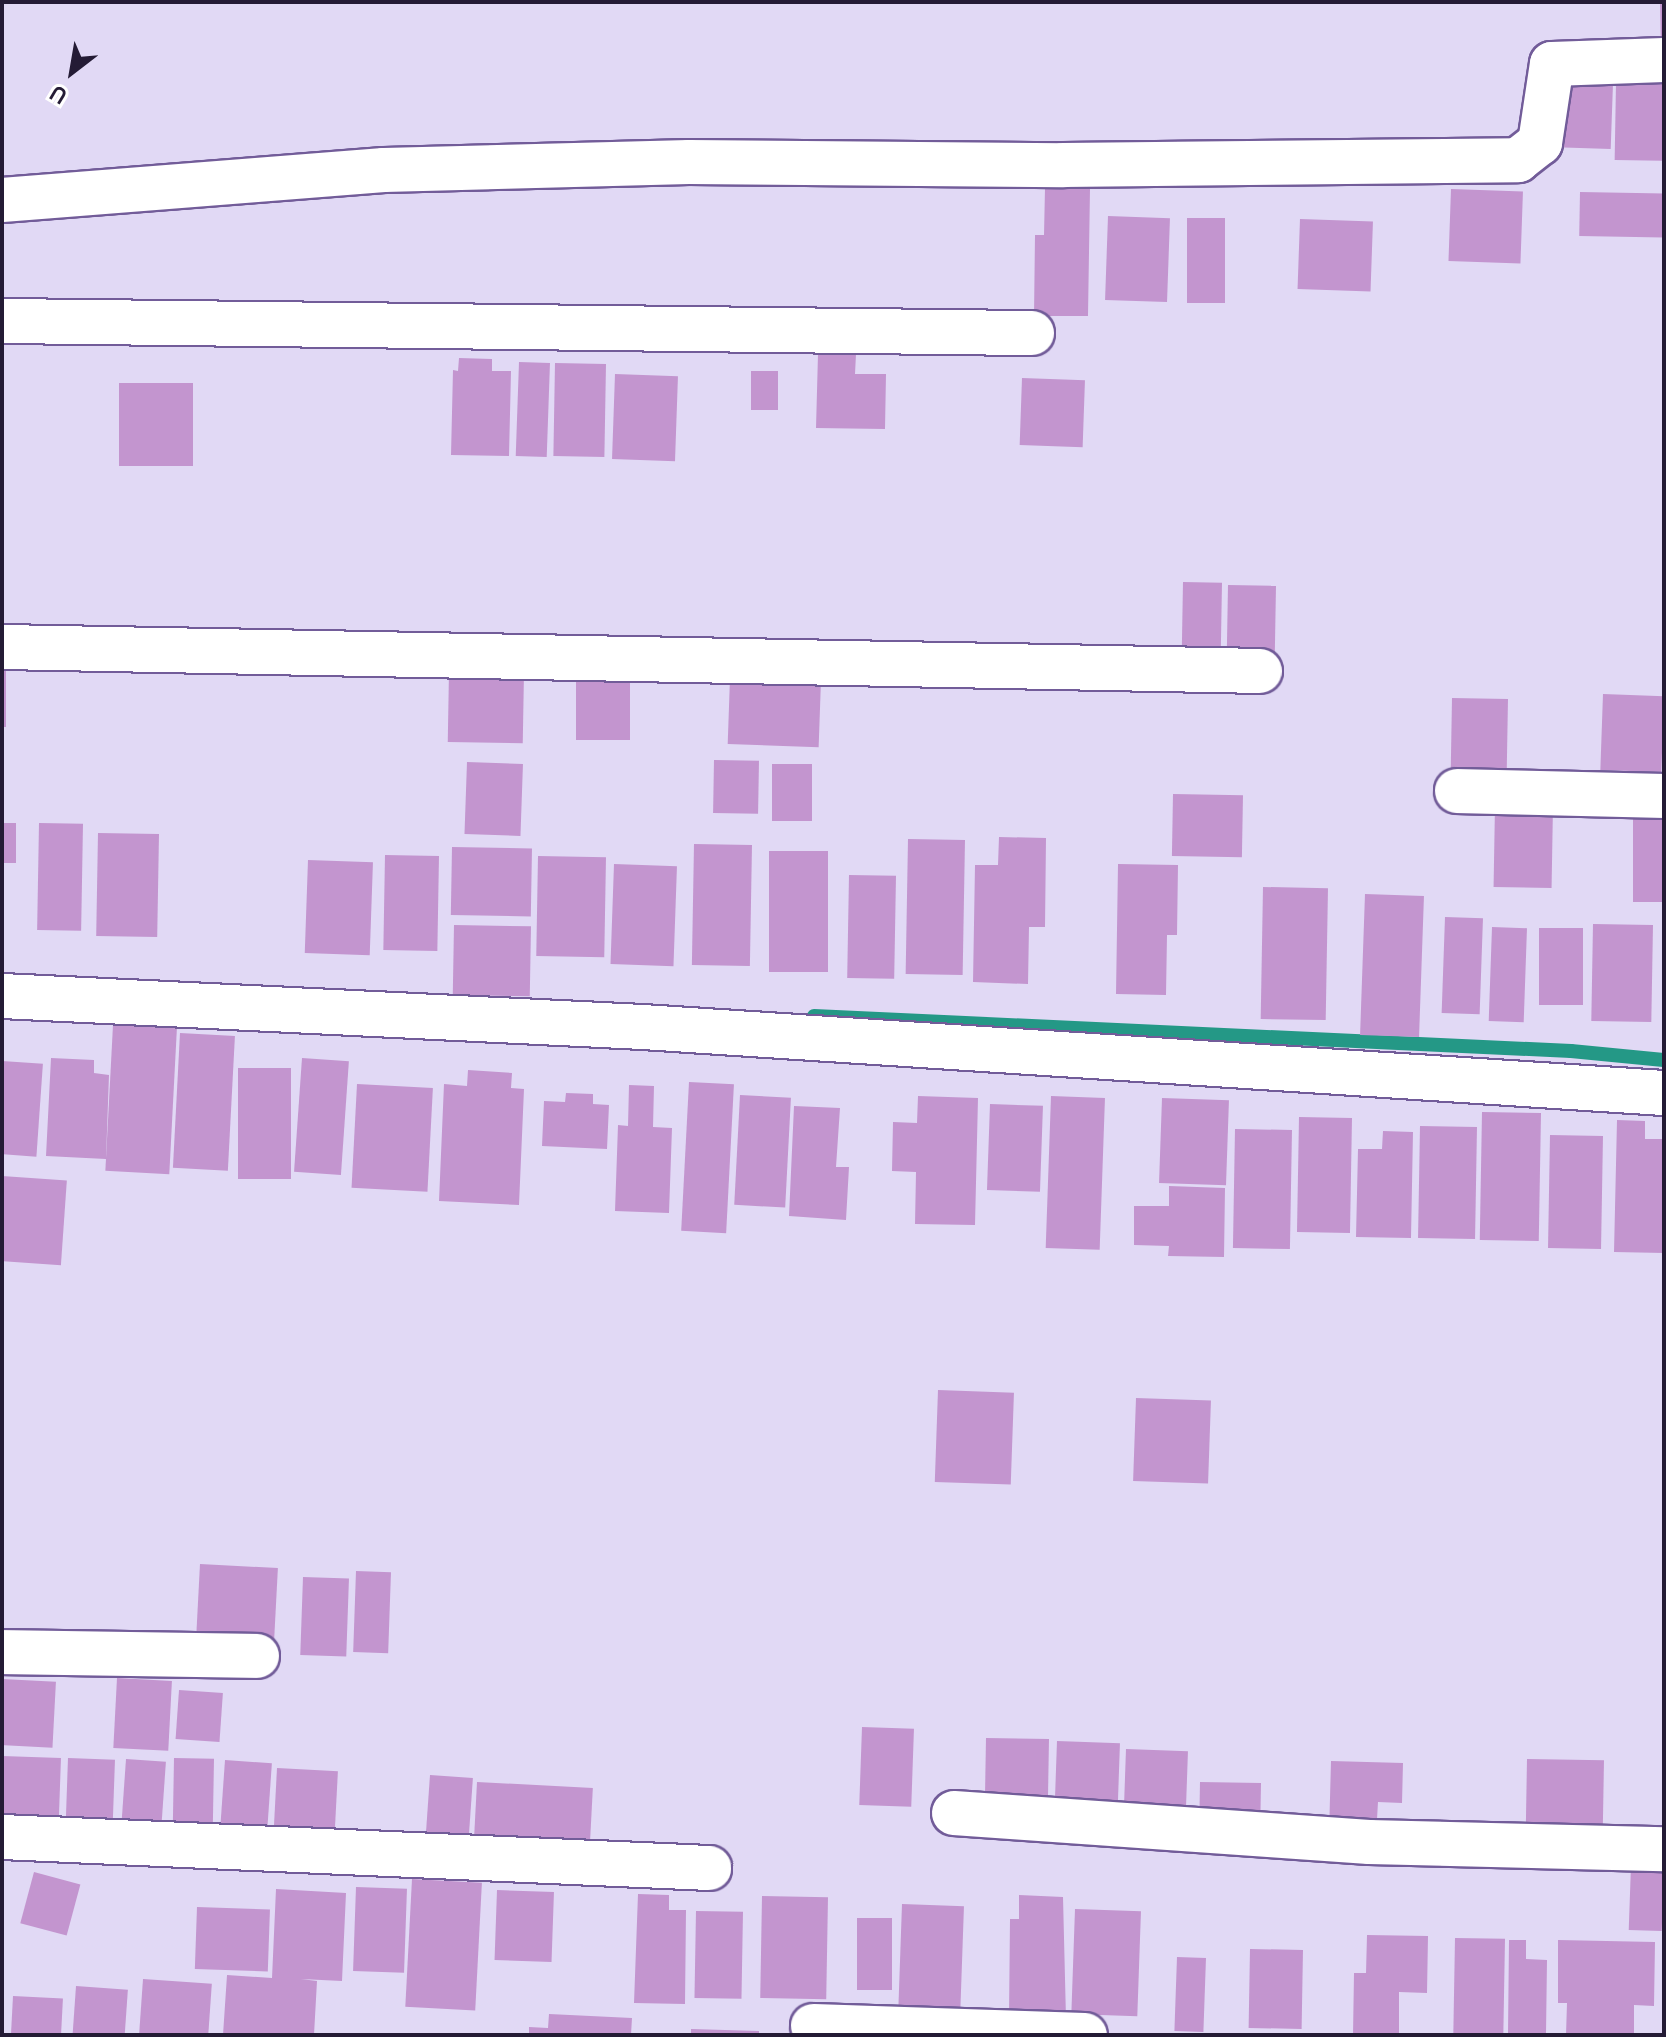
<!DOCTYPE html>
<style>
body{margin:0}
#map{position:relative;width:1666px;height:2037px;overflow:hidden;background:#e1d9f5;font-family:Overpass,sans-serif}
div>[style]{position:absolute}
.stream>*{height:14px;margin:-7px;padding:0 7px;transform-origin:7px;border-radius:7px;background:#249886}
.building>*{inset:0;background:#c395cf;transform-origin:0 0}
.roads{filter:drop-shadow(2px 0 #725c99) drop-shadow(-2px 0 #725c99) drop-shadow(0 2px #725c99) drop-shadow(0 -2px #725c99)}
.minor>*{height:44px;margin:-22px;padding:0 22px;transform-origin:22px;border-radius:22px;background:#fff}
span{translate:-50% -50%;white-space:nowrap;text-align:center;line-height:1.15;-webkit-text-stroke:6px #fff;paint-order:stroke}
.frame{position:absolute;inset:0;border:4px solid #241b35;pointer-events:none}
.north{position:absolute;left:32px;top:32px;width:80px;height:80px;-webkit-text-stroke:6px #fff;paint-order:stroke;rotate:211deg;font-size:22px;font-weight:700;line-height:32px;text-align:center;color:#241b35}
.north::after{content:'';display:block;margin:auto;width:28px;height:36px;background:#241b35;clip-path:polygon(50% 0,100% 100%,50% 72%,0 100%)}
</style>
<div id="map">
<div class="stream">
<div style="left:814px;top:1016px;width:758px;rotate:2.65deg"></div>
<div style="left:1571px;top:1051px;width:93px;rotate:5.5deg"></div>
</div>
<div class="building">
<div style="clip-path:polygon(1660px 2px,1664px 2px,1664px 51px,1661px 51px)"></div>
<div style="left:1551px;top:82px;width:62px;height:65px;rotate:2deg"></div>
<div style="left:1616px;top:83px;width:48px;height:77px;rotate:1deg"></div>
<div style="clip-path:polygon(1045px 188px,1090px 189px,1088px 316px,1034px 316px,1035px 235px,1044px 235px)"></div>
<div style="left:1451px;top:189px;width:72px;height:72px;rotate:2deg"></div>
<div style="left:1580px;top:192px;width:84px;height:44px;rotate:1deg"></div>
<div style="left:1108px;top:216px;width:62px;height:84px;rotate:2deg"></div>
<div style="left:1187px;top:218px;width:38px;height:85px"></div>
<div style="left:1300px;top:219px;width:73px;height:70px;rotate:2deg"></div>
<div style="clip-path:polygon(818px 354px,856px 354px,855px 374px,886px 374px,885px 429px,816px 428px)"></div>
<div style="clip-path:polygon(459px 358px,492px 359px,492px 371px,511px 371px,509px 456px,451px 455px,453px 370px,458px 371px)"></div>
<div style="left:519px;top:362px;width:31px;height:94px;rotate:2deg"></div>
<div style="left:555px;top:363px;width:51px;height:93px;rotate:1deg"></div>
<div style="left:751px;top:371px;width:27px;height:39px"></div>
<div style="left:615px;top:374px;width:63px;height:85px;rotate:2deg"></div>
<div style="left:1022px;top:378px;width:63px;height:67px;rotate:2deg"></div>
<div style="left:119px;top:383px;width:74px;height:83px"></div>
<div style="left:1183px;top:582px;width:39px;height:71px;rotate:1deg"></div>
<div style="left:1228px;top:585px;width:48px;height:70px;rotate:1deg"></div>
<div style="left:2px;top:669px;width:4px;height:58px"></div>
<div style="left:449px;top:671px;width:75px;height:71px;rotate:1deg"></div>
<div style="left:730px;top:678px;width:91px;height:66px;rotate:2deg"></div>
<div style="left:576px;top:679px;width:54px;height:61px"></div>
<div style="left:1603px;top:694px;width:61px;height:76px;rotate:2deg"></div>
<div style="left:1452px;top:698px;width:56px;height:83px;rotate:1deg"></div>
<div style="left:714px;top:760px;width:45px;height:53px;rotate:1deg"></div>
<div style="left:467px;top:762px;width:56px;height:72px;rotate:2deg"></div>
<div style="left:772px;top:764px;width:40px;height:57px"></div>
<div style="left:1173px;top:794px;width:70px;height:62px;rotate:1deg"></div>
<div style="left:1495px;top:805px;width:58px;height:82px;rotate:1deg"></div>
<div style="left:1633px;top:817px;width:31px;height:85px"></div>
<div style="left:2px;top:823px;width:14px;height:40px"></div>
<div style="left:39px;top:823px;width:44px;height:107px;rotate:1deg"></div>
<div style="left:98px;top:833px;width:61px;height:103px;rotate:1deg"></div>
<div style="clip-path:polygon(999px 837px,1046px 838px,1045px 927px,1029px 927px,1028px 984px,973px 982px,975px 865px,998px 865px)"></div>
<div style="left:908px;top:839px;width:57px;height:135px;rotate:1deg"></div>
<div style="left:694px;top:844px;width:58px;height:121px;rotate:1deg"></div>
<div style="left:452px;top:847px;width:80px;height:68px;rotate:1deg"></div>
<div style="left:769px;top:851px;width:59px;height:121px"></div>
<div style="left:385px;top:855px;width:54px;height:95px;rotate:1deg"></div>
<div style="left:538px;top:856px;width:68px;height:100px;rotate:1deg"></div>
<div style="left:308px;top:860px;width:65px;height:93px;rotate:2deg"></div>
<div style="left:614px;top:864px;width:63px;height:100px;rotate:2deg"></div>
<div style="clip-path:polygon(1118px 864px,1178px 865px,1177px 935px,1167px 935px,1166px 995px,1116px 994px)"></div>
<div style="left:849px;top:875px;width:47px;height:103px;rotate:1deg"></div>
<div style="left:1263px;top:887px;width:65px;height:132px;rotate:1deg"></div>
<div style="left:1365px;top:894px;width:59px;height:141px;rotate:2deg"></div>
<div style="left:1445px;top:917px;width:38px;height:96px;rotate:2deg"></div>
<div style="left:1593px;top:924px;width:60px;height:97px;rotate:1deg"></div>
<div style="left:454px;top:925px;width:77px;height:70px;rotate:1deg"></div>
<div style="left:1492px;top:927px;width:35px;height:94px;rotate:2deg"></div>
<div style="left:1539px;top:928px;width:44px;height:77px"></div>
<div style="left:113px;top:1025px;width:64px;height:146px;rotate:3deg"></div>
<div style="left:180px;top:1033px;width:55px;height:135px;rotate:3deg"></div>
<div style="clip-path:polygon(51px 1058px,94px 1060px,94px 1073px,109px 1075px,106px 1159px,46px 1156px)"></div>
<div style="left:302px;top:1058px;width:47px;height:114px;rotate:4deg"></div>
<div style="left:2px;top:1061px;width:41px;height:93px;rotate:4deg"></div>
<div style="left:291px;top:1068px;width:111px;height:53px;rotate:90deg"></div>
<div style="clip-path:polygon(468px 1070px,512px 1073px,511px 1088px,524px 1089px,519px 1205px,439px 1201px,444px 1084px,467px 1086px)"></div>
<div style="left:689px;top:1082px;width:45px;height:149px;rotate:3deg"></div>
<div style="left:357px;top:1084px;width:76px;height:104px;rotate:3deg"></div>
<div style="clip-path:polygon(629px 1085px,654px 1086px,653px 1127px,672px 1128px,669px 1213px,615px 1211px,618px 1125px,628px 1126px)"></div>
<div style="clip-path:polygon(566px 1093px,593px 1094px,593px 1104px,609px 1105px,607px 1149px,542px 1146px,544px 1101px,565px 1102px)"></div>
<div style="left:740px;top:1095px;width:51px;height:110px;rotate:3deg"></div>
<div style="clip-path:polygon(918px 1096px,978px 1098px,975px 1225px,915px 1224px,916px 1172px,892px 1171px,893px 1122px,917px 1123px)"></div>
<div style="left:1051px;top:1096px;width:54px;height:152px;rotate:2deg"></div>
<div style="left:1162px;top:1098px;width:67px;height:85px;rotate:2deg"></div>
<div style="left:990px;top:1104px;width:53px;height:86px;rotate:2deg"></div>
<div style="clip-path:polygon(794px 1106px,840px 1108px,836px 1167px,849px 1167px,846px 1220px,789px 1216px)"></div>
<div style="left:1482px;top:1112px;width:59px;height:128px;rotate:1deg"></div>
<div style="left:1299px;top:1117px;width:53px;height:115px;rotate:1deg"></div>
<div style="clip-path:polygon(1617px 1120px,1645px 1121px,1645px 1139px,1664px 1139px,1664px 1253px,1614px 1252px)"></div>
<div style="left:1420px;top:1126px;width:57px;height:112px;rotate:1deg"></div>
<div style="left:1235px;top:1129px;width:57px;height:119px;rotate:1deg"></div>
<div style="clip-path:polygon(1383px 1131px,1413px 1132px,1411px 1238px,1356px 1237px,1358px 1149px,1382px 1149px)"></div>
<div style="left:1550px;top:1135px;width:53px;height:113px;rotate:1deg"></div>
<div style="left:2px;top:1176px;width:65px;height:85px;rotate:4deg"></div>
<div style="clip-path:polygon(1169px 1186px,1225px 1188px,1224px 1257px,1168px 1256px,1169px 1246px,1134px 1245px,1134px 1206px,1169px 1206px)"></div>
<div style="left:938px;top:1390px;width:76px;height:92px;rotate:2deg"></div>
<div style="left:1136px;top:1398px;width:75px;height:83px;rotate:2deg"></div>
<div style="left:200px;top:1564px;width:78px;height:79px;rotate:3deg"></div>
<div style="left:356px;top:1571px;width:35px;height:81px;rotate:2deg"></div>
<div style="left:303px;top:1577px;width:46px;height:78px;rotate:2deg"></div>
<div style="left:117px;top:1678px;width:55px;height:70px;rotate:3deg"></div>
<div style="left:2px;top:1679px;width:54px;height:66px;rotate:3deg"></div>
<div style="left:179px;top:1690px;width:44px;height:49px;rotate:4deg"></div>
<div style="left:862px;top:1727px;width:52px;height:78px;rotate:2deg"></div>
<div style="left:986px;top:1738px;width:63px;height:69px;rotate:1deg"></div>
<div style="left:1057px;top:1741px;width:63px;height:68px;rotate:2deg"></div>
<div style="left:1126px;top:1749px;width:62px;height:66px;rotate:2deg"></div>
<div style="left:2px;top:1756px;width:59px;height:68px;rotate:2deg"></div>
<div style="left:68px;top:1758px;width:47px;height:78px;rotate:2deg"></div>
<div style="left:174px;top:1758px;width:40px;height:77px;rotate:1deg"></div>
<div style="left:126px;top:1759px;width:40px;height:78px;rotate:4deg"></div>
<div style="left:1527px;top:1759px;width:77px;height:79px;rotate:1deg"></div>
<div style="left:225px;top:1760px;width:47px;height:83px;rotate:4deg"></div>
<div style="clip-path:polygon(1331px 1761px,1403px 1763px,1402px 1803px,1378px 1802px,1376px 1836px,1329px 1835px)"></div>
<div style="left:277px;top:1768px;width:61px;height:74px;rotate:3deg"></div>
<div style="left:430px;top:1775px;width:43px;height:73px;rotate:4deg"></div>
<div style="left:477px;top:1782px;width:116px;height:58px;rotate:3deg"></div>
<div style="left:1200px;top:1782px;width:61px;height:31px;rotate:1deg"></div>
<div style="left:1631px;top:1865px;width:33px;height:65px;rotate:2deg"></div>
<div style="left:34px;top:1872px;width:48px;height:53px;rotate:15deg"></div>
<div style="left:412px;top:1879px;width:70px;height:128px;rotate:3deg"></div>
<div style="left:356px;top:1887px;width:51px;height:84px;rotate:2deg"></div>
<div style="clip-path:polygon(276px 1889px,346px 1893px,342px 1981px,301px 1979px,317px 1981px,314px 2035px,223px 2035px,227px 1975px,272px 1978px)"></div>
<div style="left:497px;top:1890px;width:57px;height:70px;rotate:2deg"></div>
<div style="clip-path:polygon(638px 1894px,669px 1895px,669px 1910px,686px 1910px,685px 2004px,634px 2003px)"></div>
<div style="clip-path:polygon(1019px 1895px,1063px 1897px,1066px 2019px,1009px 2017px,1010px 1919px,1019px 1919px)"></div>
<div style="left:762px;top:1896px;width:66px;height:102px;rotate:1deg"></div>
<div style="left:902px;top:1904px;width:62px;height:119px;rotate:2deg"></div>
<div style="left:197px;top:1907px;width:73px;height:62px;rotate:2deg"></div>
<div style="left:1075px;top:1909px;width:66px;height:105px;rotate:2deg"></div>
<div style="left:696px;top:1911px;width:47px;height:87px;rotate:1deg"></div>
<div style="left:857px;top:1918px;width:35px;height:72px"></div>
<div style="clip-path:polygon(1367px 1935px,1428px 1936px,1427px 1993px,1399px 1992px,1399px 2035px,1353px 2035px,1354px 1973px,1366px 1973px)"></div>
<div style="left:1455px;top:1938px;width:50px;height:97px;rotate:1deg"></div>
<div style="clip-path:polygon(1509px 1940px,1526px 1940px,1526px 1959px,1547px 1960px,1546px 2035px,1508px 2035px)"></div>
<div style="clip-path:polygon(1558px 1940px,1655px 1942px,1654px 2006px,1634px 2005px,1634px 2035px,1566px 2035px,1567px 2003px,1558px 2003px)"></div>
<div style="left:1250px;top:1949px;width:53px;height:79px;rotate:1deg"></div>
<div style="left:1177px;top:1957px;width:29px;height:74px;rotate:2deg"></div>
<div style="left:143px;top:1979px;width:69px;height:56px;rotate:4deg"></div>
<div style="left:76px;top:1986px;width:52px;height:49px;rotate:4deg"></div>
<div style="left:13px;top:1996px;width:50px;height:39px;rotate:3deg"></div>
<div style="clip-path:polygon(549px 2014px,632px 2018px,631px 2035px,529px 2035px,529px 2027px,548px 2028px)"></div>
<div style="clip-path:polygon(691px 2029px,759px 2031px,759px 2035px,691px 2035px)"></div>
</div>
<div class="roads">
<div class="minor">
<div style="left:2px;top:200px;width:383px;rotate:-4.5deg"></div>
<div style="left:384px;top:170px;width:305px;rotate:-1.5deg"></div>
<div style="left:689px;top:162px;width:374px;rotate:0.5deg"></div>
<div style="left:1063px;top:165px;width:455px;rotate:-0.6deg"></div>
<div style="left:1518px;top:160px;width:28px;rotate:-38deg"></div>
<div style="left:1540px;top:143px;width:80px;rotate:-81.4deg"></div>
<div style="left:1552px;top:64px;width:112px;rotate:-2deg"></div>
<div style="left:2px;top:321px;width:1030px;rotate:0.67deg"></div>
<div style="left:2px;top:647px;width:1258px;rotate:1.09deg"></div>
<div style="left:1457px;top:791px;width:207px;rotate:1.4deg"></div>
<div style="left:2px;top:996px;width:642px;rotate:2.77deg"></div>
<div style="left:643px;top:1027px;width:1023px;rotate:3.7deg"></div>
<div style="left:2px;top:1652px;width:255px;rotate:0.9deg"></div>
<div style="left:954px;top:1813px;width:416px;rotate:4deg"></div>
<div style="left:1369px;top:1842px;width:295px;rotate:1.4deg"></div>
<div style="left:2px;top:1837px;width:708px;rotate:2.51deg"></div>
<div style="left:813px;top:2026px;width:272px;rotate:1.9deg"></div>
</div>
</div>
<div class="frame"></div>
<div class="north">U</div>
</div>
